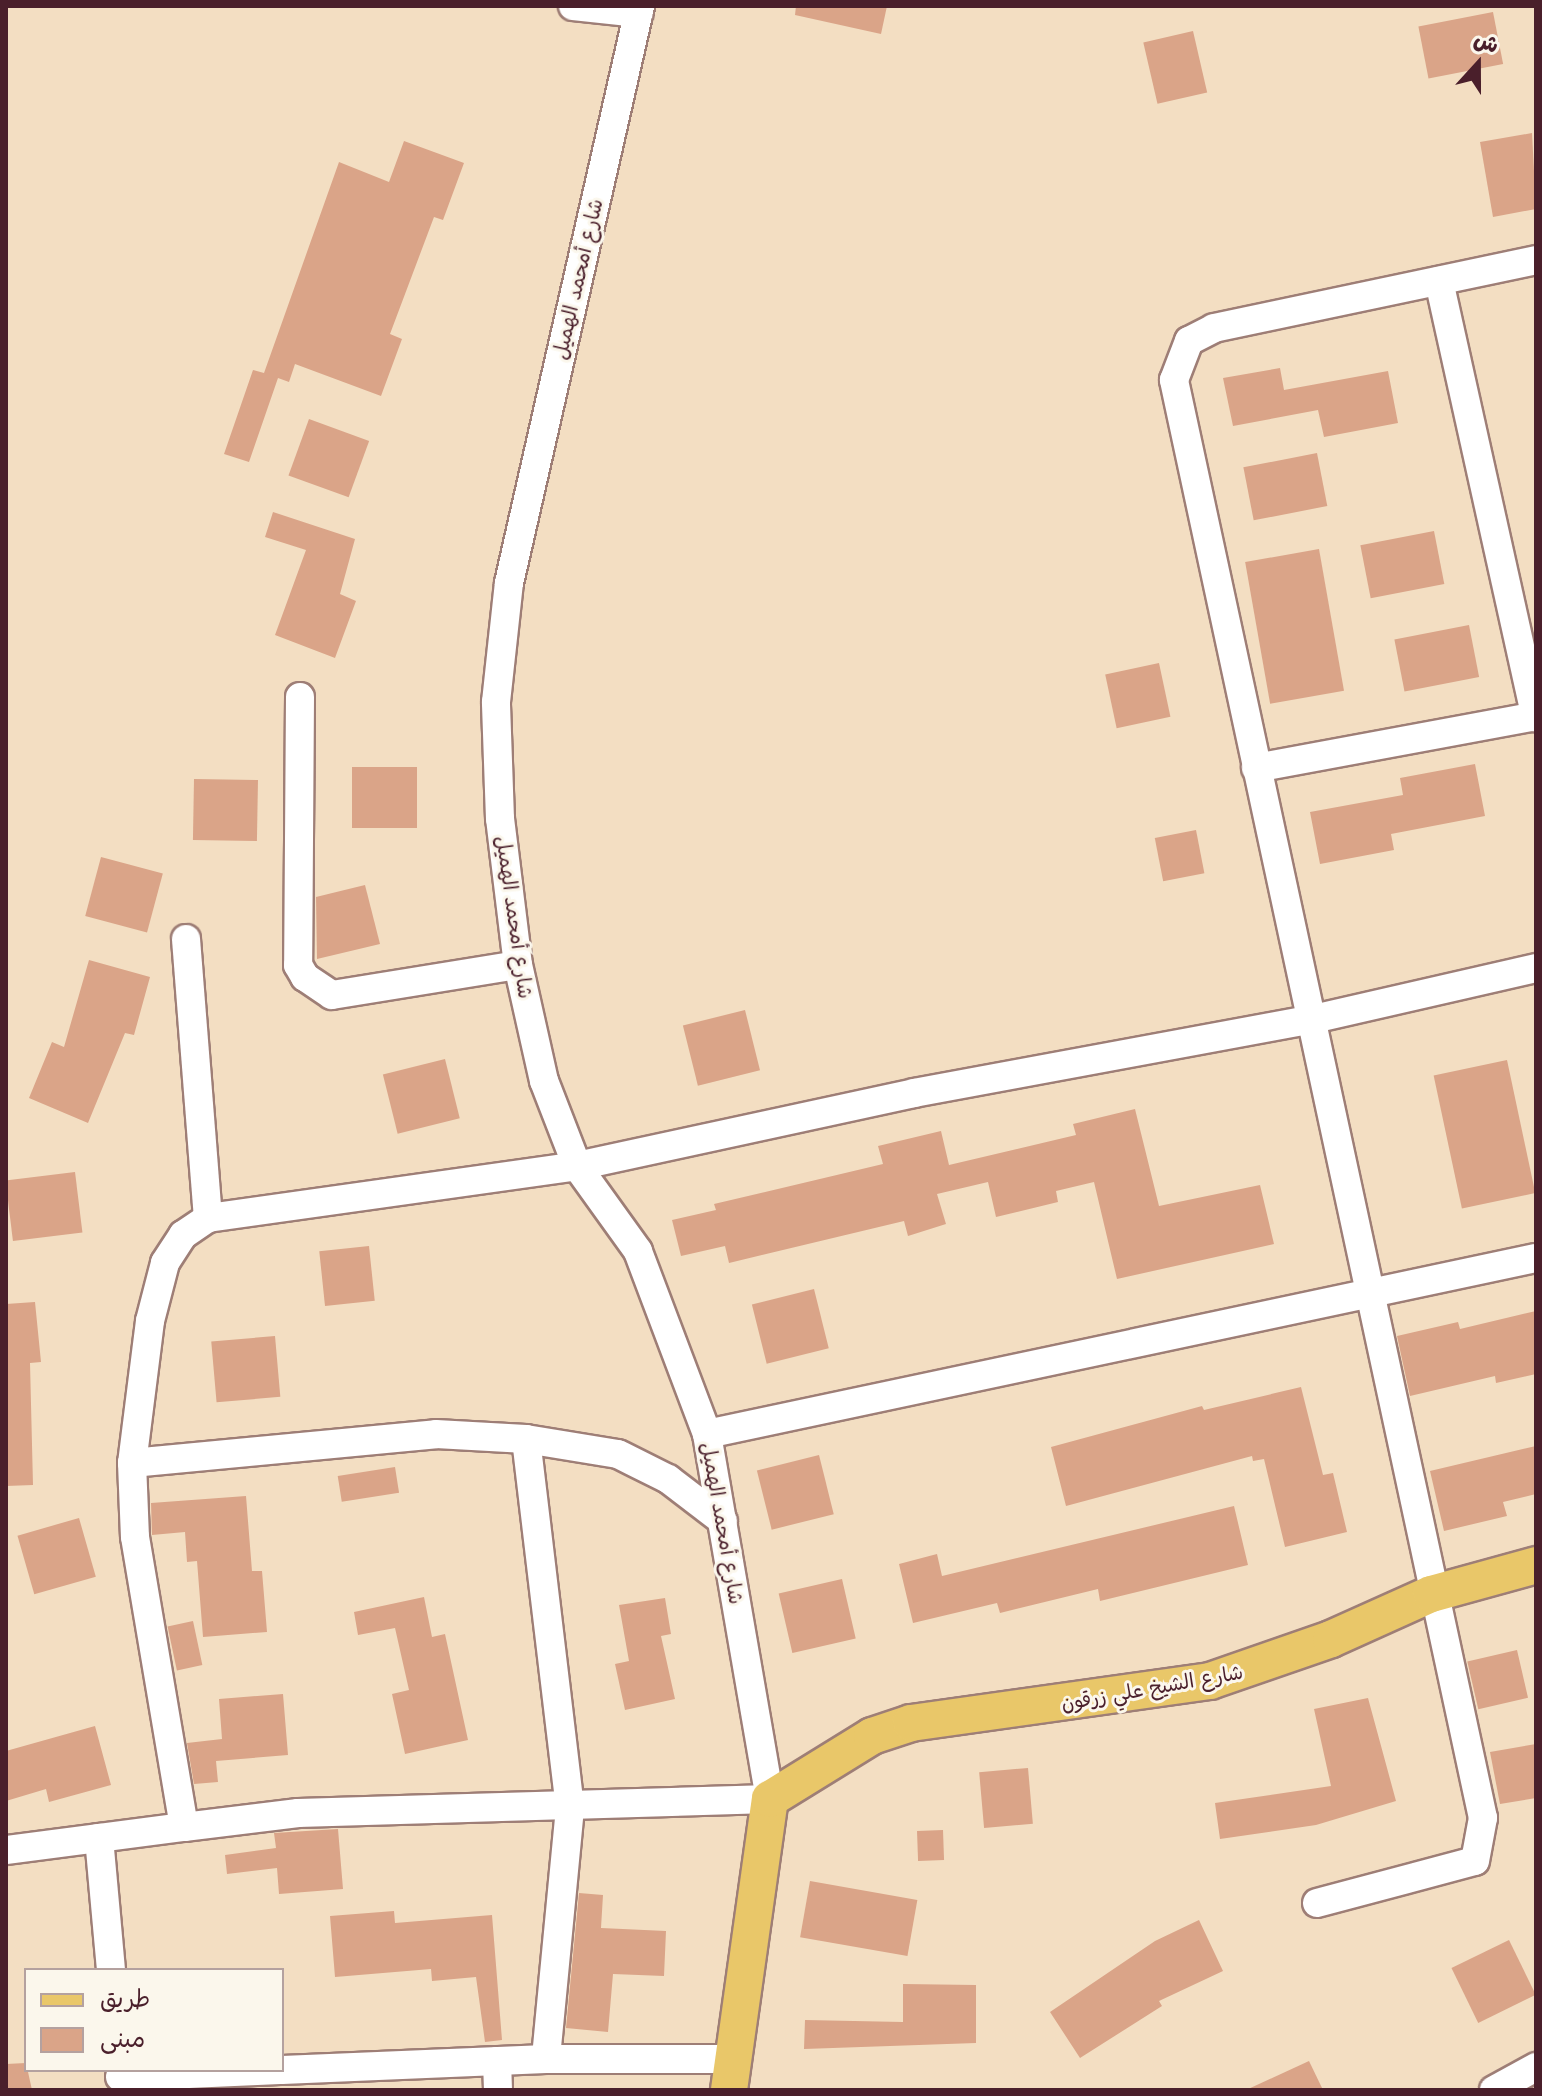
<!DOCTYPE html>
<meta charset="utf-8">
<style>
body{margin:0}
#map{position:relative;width:1542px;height:2096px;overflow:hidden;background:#f3dec2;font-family:Mali,"Playpen Sans Arabic",sans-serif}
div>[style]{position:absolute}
.building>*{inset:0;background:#daa488;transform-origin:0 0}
.roads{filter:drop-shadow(2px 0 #9e7e76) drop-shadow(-2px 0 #9e7e76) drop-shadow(0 2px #9e7e76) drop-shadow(0 -2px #9e7e76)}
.minor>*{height:28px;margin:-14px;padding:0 14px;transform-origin:14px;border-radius:14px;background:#fff}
.major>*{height:36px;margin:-18px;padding:0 18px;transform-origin:18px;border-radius:18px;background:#e9c769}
span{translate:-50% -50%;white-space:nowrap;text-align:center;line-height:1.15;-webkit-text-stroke:6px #fbf7ec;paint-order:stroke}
.street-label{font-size:20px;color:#4a1f2b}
.frame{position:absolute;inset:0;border:8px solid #4a1f2b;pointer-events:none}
.legend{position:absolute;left:24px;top:1968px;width:260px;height:104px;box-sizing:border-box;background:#fbf7ec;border:2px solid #b4a19f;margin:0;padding:10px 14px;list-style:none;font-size:24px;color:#4a1f2b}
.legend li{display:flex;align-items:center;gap:16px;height:40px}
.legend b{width:40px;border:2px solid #b4a19f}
.north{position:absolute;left:1438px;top:24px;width:80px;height:80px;-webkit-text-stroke:6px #fbf7ec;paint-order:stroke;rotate:21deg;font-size:22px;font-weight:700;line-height:32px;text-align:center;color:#4a1f2b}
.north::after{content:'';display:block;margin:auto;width:28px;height:36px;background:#4a1f2b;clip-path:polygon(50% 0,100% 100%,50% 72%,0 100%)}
</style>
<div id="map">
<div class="building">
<div style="clip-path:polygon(796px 6px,887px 6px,881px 34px,795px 15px)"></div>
<div style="left:1493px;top:12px;width:53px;height:76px;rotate:79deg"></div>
<div style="left:1193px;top:31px;width:63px;height:51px;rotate:77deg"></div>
<div style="clip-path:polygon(1532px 133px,1536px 209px,1493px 217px,1480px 142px)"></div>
<div style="clip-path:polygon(404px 141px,464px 163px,443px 220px,434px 217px,390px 334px,402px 339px,381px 396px,295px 364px,289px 382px,278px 378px,249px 462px,224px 454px,253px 370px,264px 373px,339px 162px,389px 182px)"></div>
<div style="clip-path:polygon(1280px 368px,1284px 390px,1388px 371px,1398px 423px,1324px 437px,1318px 410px,1233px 426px,1223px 378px)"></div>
<div style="left:309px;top:419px;width:64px;height:60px;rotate:20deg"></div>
<div style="left:1317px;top:453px;width:54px;height:75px;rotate:79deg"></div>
<div style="clip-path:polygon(273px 512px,355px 539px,340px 594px,356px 601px,335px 658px,275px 635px,306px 550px,265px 537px)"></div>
<div style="left:1434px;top:531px;width:54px;height:75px;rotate:79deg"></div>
<div style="left:1319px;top:549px;width:144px;height:75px;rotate:80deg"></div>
<div style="left:1469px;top:625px;width:53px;height:76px;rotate:79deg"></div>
<div style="left:1159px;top:663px;width:55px;height:55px;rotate:78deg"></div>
<div style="clip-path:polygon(1475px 764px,1485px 816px,1391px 834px,1394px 850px,1320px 864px,1310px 812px,1403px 795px,1400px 778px)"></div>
<div style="left:352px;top:767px;width:65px;height:61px"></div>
<div style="left:194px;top:779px;width:64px;height:61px;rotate:1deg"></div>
<div style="left:1196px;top:830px;width:44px;height:42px;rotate:79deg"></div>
<div style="left:101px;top:857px;width:64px;height:61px;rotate:15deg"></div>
<div style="clip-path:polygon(365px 885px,380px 944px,317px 959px,316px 897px)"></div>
<div style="clip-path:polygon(89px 960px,150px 977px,134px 1035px,125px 1033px,88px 1123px,29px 1098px,52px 1042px,64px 1047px)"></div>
<div style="left:745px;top:1010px;width:62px;height:64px;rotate:76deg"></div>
<div style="left:445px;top:1059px;width:61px;height:64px;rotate:76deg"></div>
<div style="left:1507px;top:1060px;width:136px;height:75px;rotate:78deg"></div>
<div style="clip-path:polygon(1135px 1109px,1159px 1206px,1260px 1185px,1274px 1244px,1117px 1279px,1094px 1182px,1056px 1191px,1058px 1202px,996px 1217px,988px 1182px,937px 1194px,946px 1224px,908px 1236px,904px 1221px,729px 1263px,725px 1246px,681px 1256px,672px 1220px,716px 1210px,714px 1204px,883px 1164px,878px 1146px,941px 1131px,949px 1165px,1076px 1135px,1073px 1124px)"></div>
<div style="left:75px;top:1172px;width:61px;height:70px;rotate:83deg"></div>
<div style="left:369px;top:1246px;width:55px;height:50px;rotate:84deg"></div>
<div style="left:814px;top:1289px;width:61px;height:64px;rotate:76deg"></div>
<div style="clip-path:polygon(35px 1302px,41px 1362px,30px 1363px,33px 1485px,6px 1486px,6px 1304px)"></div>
<div style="clip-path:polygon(1536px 1311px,1536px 1374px,1496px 1383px,1495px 1376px,1410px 1396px,1397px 1336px,1458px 1322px,1460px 1329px)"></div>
<div style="left:275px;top:1336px;width:61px;height:64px;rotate:85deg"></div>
<div style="clip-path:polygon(1301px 1387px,1323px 1475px,1333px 1473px,1347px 1532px,1285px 1547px,1264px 1459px,1253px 1461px,1252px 1456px,1066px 1506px,1051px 1447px,1202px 1406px,1204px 1410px)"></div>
<div style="clip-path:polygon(1536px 1446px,1536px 1494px,1503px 1502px,1507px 1516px,1444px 1531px,1430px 1471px)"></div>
<div style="left:819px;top:1455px;width:61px;height:64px;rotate:76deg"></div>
<div style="left:395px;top:1467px;width:26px;height:58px;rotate:81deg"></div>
<div style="clip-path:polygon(246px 1496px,252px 1571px,262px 1571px,267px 1632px,203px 1637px,197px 1561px,187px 1562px,185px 1532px,152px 1535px,151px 1503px)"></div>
<div style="clip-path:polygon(1234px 1506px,1248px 1565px,1100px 1601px,1098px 1589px,1000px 1613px,997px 1603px,913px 1623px,899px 1564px,937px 1554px,942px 1576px)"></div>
<div style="left:79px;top:1518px;width:61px;height:64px;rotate:74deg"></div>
<div style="left:842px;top:1579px;width:61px;height:65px;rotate:77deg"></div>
<div style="clip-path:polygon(424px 1597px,432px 1637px,445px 1634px,468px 1740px,405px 1754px,392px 1694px,409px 1690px,395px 1628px,358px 1635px,354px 1612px)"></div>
<div style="clip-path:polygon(665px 1598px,671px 1634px,661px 1636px,675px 1699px,625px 1710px,615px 1664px,629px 1661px,619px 1605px)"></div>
<div style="left:193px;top:1621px;width:45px;height:26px;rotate:78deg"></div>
<div style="left:1517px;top:1650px;width:49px;height:51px;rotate:77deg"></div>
<div style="clip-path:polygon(283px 1694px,288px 1755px,216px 1761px,218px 1782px,194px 1784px,187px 1743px,222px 1739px,219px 1699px)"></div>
<div style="clip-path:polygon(1368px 1698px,1396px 1801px,1316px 1825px,1220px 1839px,1215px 1803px,1331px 1786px,1314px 1709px)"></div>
<div style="clip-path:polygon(95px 1726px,111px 1785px,49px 1802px,46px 1789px,6px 1801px,6px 1751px)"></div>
<div style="clip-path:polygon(1536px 1744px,1536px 1798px,1500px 1804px,1490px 1752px)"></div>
<div style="left:1028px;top:1768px;width:56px;height:49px;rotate:85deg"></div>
<div style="clip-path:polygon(338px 1829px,343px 1889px,279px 1894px,277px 1868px,227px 1874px,225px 1855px,276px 1848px,274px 1833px)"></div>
<div style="left:943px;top:1830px;width:30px;height:26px;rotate:88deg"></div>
<div style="left:810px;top:1881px;width:109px;height:57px;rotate:10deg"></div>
<div style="clip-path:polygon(579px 1893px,603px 1895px,601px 1928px,666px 1931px,664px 1976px,613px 1974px,608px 2032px,566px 2028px)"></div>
<div style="clip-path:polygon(394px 1911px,395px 1923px,492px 1915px,502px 2040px,485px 2042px,476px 1977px,432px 1981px,431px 1969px,335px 1977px,330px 1916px)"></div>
<div style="clip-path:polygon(1199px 1920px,1223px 1971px,1159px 2001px,1162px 2006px,1080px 2058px,1050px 2012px,1155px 1941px)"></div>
<div style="left:1509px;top:1940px;width:61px;height:64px;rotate:64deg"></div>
<div style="clip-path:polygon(903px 1984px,976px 1985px,976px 2043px,804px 2049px,805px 2020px,903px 2022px)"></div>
<div style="clip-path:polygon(1309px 2061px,1323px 2090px,1246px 2090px)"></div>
<div style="clip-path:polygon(26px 2063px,32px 2090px,6px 2090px,6px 2064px)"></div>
</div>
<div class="roads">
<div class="minor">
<div style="left:573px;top:6px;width:66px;rotate:6.1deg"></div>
<div style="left:1439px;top:281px;width:447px;rotate:77.5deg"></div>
<div style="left:300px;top:697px;width:268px;rotate:90.4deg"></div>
<div style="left:298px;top:965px;width:14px;rotate:60deg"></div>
<div style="left:305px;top:977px;width:32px;rotate:34deg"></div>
<div style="left:332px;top:995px;width:188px;rotate:-9.2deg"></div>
<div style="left:1256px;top:768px;width:285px;rotate:-10.5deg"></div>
<div style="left:186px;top:939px;width:280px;rotate:85.5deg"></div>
<div style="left:208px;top:1218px;width:373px;rotate:-8deg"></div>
<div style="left:577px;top:1166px;width:345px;rotate:-12.2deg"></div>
<div style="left:914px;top:1093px;width:402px;rotate:-10.5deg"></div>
<div style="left:1309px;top:1020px;width:233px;rotate:-12.9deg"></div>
<div style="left:208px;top:1218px;width:30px;rotate:146deg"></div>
<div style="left:183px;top:1235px;width:33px;rotate:123deg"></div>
<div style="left:165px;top:1263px;width:60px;rotate:104.5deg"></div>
<div style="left:150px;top:1321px;width:143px;rotate:97.2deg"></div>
<div style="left:132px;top:1463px;width:74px;rotate:87.7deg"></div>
<div style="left:135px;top:1537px;width:294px;rotate:80.4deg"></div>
<div style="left:184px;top:1827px;width:115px;rotate:-7deg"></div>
<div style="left:298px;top:1813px;width:472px;rotate:-1.7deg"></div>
<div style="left:770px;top:1799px;width:370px;rotate:-99.8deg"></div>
<div style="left:707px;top:1434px;width:196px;rotate:-110.7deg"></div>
<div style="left:638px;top:1251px;width:105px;rotate:-125.7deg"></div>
<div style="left:577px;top:1166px;width:91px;rotate:-111.2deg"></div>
<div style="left:544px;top:1081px;width:119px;rotate:-102.6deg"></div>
<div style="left:518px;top:965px;width:147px;rotate:-97deg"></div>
<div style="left:500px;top:819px;width:117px;rotate:-92deg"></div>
<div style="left:496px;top:702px;width:120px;rotate:-83.8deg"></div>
<div style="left:509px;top:583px;width:592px;rotate:-77.21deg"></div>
<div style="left:707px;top:1434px;width:847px;rotate:-11.99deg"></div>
<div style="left:526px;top:1439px;width:372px;rotate:83.2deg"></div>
<div style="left:570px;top:1808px;width:252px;rotate:95.5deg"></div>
<div style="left:132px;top:1463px;width:305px;rotate:-5.4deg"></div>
<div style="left:436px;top:1434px;width:90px;rotate:3.2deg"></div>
<div style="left:526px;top:1439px;width:93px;rotate:9.3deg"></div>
<div style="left:618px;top:1454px;width:56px;rotate:26.6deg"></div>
<div style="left:668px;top:1479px;width:69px;rotate:37.4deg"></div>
<div style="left:99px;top:1838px;width:133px;rotate:84.8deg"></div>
<div style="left:6px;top:1850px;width:179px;rotate:-7.4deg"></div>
<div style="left:1317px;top:1903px;width:163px;rotate:-14.9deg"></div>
<div style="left:1475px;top:1861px;width:44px;rotate:-79.5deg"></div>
<div style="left:1483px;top:1818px;width:1471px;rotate:-102.13deg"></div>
<div style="left:1174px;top:380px;width:42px;rotate:-69deg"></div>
<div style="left:1189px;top:341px;width:28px;rotate:-27deg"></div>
<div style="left:1214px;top:328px;width:329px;rotate:-11.9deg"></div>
<div style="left:497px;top:2061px;width:29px;rotate:88deg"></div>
<div style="left:282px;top:2070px;width:264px;rotate:-2.4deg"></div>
<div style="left:546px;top:2059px;width:186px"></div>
<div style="left:120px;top:2077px;width:160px;rotate:-2.5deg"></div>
<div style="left:1494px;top:2090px;width:48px;rotate:-28.7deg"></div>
</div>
<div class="major">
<div style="left:729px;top:2090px;width:294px;rotate:-82deg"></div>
<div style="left:770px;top:1799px;width:120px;rotate:-31.7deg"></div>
<div style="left:872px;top:1736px;width:41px;rotate:-18.4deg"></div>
<div style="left:911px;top:1723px;width:302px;rotate:-8deg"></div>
<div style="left:1210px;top:1681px;width:128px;rotate:-19.1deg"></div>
<div style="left:1331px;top:1639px;width:110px;rotate:-24.2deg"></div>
<div style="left:1431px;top:1594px;width:109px;rotate:-15.4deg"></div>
</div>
</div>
<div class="street-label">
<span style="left:577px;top:279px;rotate:-77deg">شارع أمحمد الهميل</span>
<span style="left:515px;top:917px;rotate:82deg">شارع أمحمد الهميل</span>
<span style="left:723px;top:1523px;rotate:80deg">شارع أمحمد الهميل</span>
<span style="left:1152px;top:1687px;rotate:-10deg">شارع الشيخ علي زرقون</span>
</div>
<div class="frame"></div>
<ul class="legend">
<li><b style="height:10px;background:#e9c769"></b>طريق</li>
<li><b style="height:22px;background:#daa488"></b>مبنى</li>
</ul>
<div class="north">ش</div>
</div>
